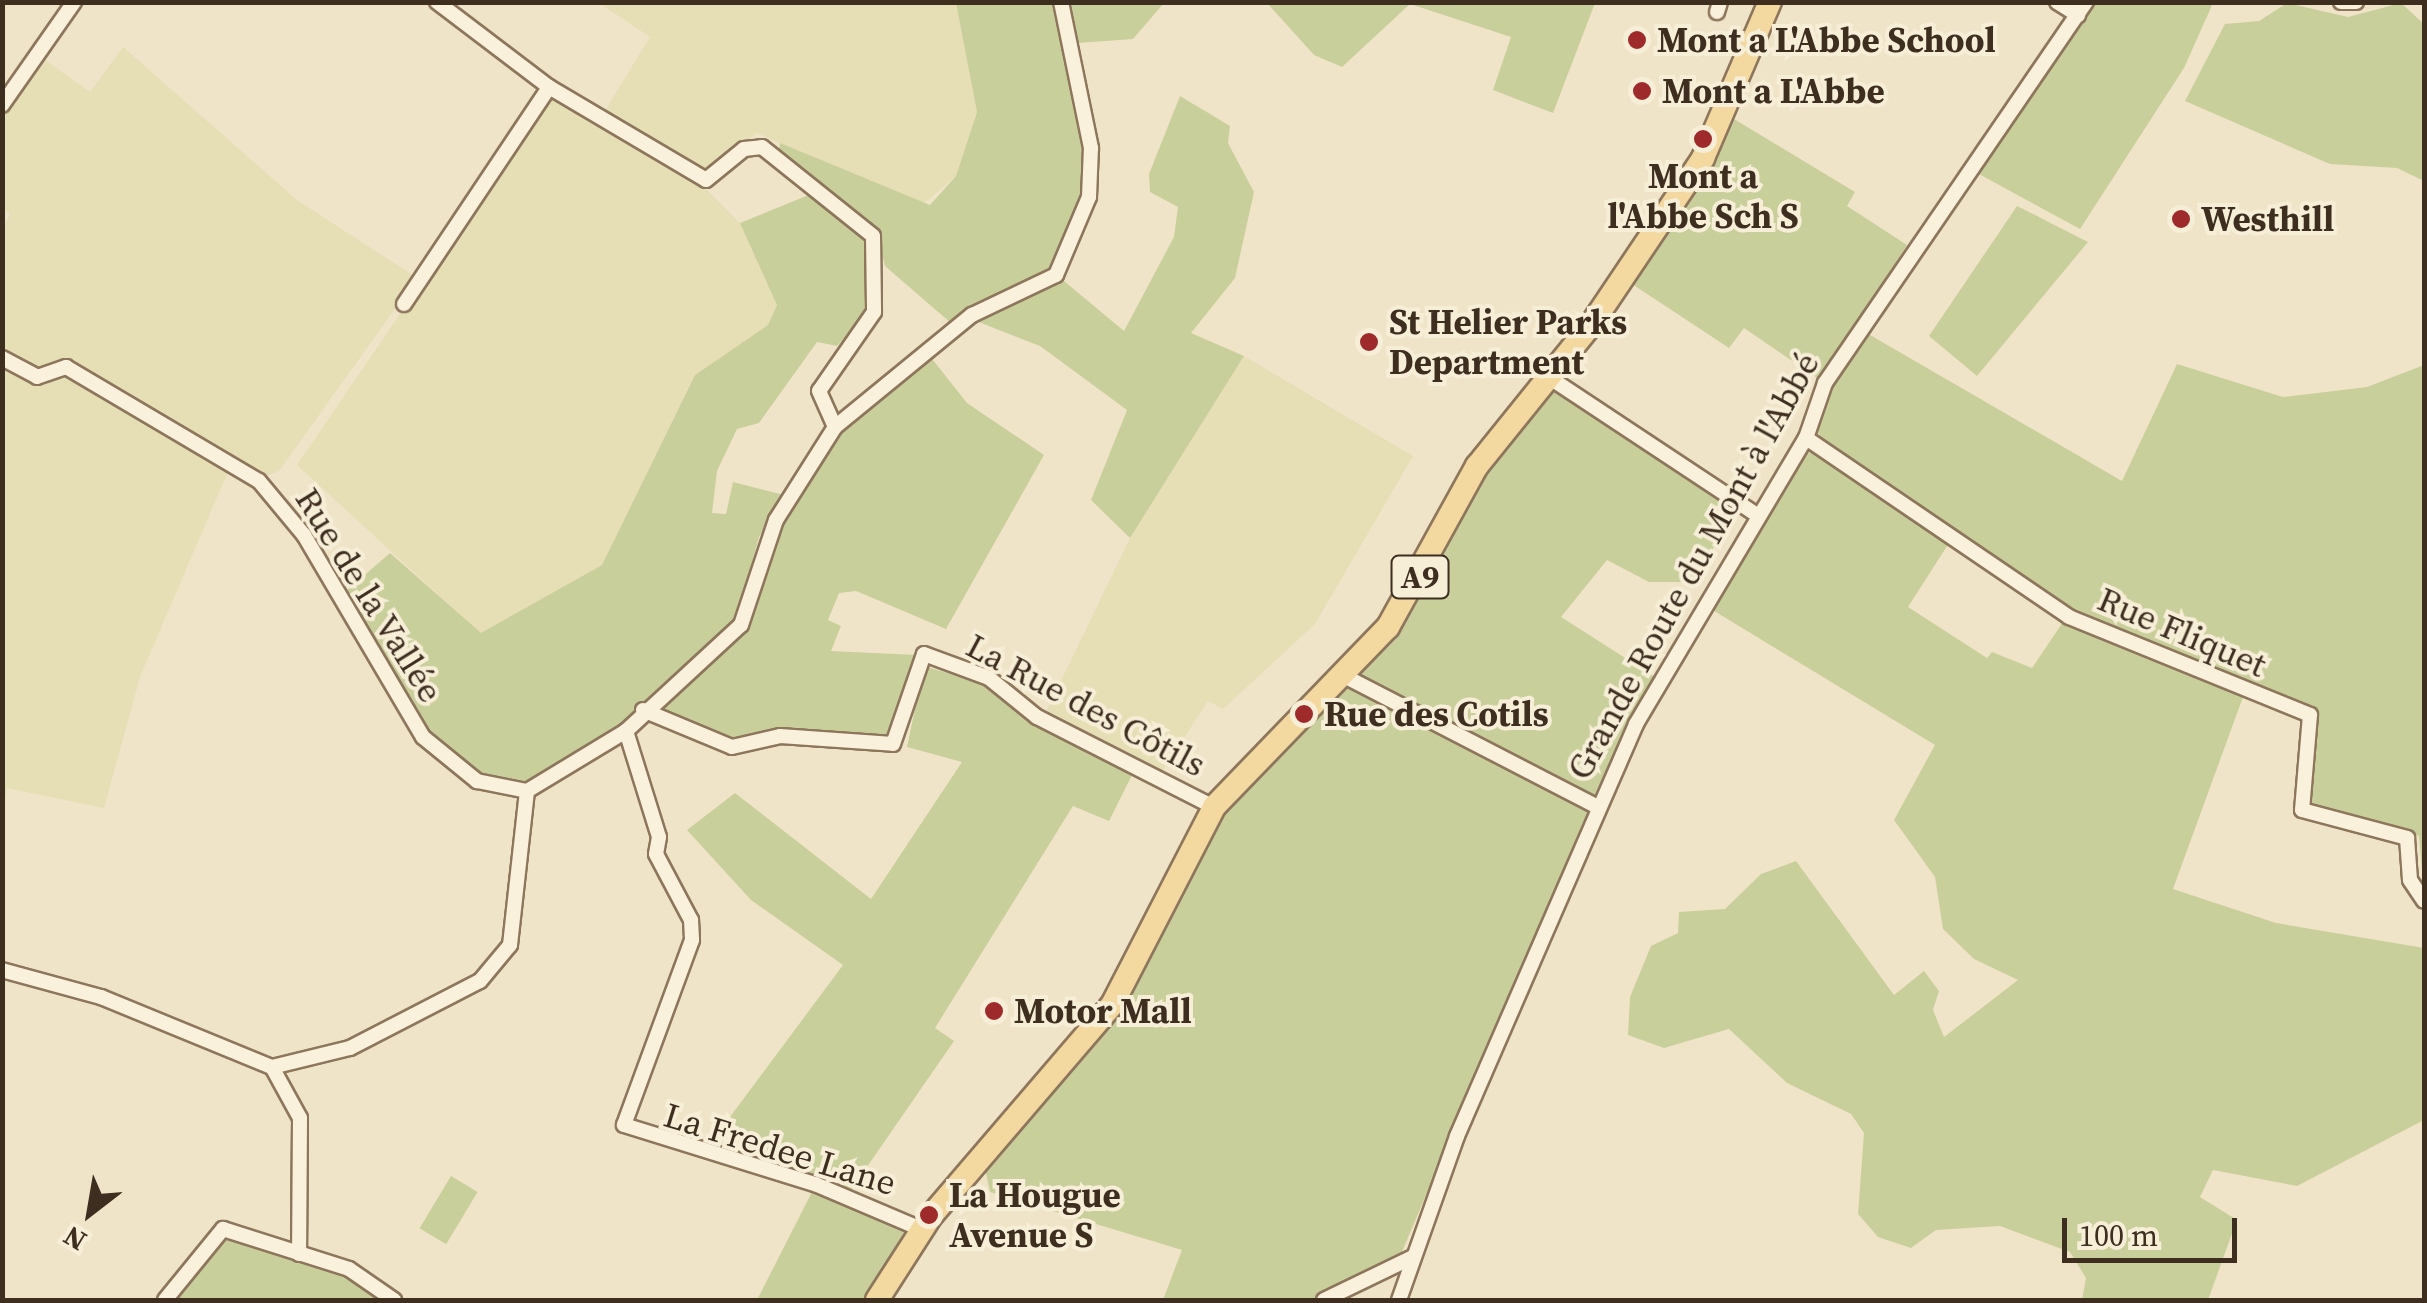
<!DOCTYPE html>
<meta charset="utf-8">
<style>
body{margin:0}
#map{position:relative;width:2427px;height:1303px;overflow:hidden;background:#f0e4c8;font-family:"Source Serif 4",serif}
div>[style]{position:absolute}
.farmland>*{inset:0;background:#e6deb5}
.green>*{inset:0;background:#c9cf9b;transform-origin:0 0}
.roads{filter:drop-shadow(2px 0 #8d765c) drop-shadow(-2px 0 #8d765c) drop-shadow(0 2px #8d765c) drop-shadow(0 -2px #8d765c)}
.street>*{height:14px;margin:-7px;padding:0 7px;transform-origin:7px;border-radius:7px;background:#faf1dc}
.primary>*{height:22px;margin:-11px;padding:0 11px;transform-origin:11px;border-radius:11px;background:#f3d9a0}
.dots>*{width:28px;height:28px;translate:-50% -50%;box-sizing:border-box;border:5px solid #f7eed8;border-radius:50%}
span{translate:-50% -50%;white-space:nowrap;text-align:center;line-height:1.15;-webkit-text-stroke:8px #f7eed8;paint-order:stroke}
.shield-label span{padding:2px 8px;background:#f7eed8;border:2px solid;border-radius:8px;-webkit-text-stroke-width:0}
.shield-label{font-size:32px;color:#3d2e20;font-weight:700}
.poi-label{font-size:35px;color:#3d2e20;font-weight:700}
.left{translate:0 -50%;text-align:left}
.street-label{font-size:35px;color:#3d2e20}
.frame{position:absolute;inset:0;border:5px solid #3d2e20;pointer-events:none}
.north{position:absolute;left:40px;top:1163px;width:100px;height:100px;-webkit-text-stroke:8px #f7eed8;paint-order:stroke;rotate:211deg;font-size:28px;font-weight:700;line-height:40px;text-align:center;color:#3d2e20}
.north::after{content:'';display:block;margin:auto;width:35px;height:45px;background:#3d2e20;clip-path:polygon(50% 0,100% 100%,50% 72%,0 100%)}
.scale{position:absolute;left:2062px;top:1218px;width:175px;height:45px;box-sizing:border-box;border:5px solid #3d2e20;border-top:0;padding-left:12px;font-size:30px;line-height:35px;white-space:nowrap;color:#3d2e20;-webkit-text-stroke:8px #f7eed8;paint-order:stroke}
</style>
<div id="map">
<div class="farmland">
<div style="clip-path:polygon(599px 3px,956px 3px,977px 112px,956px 176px,920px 207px,757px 133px,705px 176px,601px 117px,650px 37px)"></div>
<div style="clip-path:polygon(123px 47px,297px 200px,417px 278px,279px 471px,266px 476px,65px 363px,35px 373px,3px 354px,3px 228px,10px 214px,3px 208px,3px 113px,41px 57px,90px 92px)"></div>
<div style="clip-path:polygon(549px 95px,708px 191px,749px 232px,777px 305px,768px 325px,695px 375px,602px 565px,481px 634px,297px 465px)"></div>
<div style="clip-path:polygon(1244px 356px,1413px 456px,1315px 624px,1223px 709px,1208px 701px,1159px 776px,1043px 718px,1130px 538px)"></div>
<div style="clip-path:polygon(3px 362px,37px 382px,66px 372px,230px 467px,140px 677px,104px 808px,7px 788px,3px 816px)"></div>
</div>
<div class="green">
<div style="clip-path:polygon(956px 3px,1056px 3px,1083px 156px,1080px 204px,1049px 269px,952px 324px,885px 266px,877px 232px,779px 150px,780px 143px,930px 205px,956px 176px,977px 112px)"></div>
<div style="clip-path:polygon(1069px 3px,1069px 2px,1164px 3px,1133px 39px,1078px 43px)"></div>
<div style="clip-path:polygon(1267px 3px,1595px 3px,1553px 113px,1493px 90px,1511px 37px,1410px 4px,1342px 67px,1314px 55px)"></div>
<div style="clip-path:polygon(2090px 3px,2213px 3px,2184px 68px,2080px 229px,1977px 173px)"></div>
<div style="clip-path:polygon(2287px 3px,2348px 17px,2401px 3px,2424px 24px,2424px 181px,2397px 168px,2330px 164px,2185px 101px,2225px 24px,2259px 21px)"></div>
<div style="clip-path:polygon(1180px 96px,1230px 126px,1228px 143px,1254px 192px,1235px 278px,1191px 333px,1244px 356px,1130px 538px,1091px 500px,1127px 410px,1040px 346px,976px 321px,1064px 281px,1124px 331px,1174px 237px,1178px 207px,1150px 192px,1149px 174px)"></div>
<div style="clip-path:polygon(1734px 119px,1855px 192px,1847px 206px,1907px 245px,1820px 380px,1744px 328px,1729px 348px,1632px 284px)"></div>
<div style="clip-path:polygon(811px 194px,870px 239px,870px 311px,837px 346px,817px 342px,759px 423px,737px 429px,717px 471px,712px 513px,726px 514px,733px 482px,784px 495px,759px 537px,736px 620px,621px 724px,528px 782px,479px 777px,428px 734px,343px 594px,390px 553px,481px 633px,602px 565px,695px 375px,768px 325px,777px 305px,740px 223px)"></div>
<div style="clip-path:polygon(2017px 206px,2088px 242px,1977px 376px,1929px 336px)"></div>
<div style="clip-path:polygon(1858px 328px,2122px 481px,2177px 364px,2283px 397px,2367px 387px,2424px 365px,2424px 894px,2419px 836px,2308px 805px,2315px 712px,2077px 611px,1826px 444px,1816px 430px)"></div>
<div style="clip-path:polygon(929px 355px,967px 403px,1044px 455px,946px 629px,856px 591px,839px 593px,828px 620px,841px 626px,831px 651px,917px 655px,889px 740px,732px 742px,651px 709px,745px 629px,783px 524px,840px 430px)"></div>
<div style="clip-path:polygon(1549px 388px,1740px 509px,1690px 582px,1649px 582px,1607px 560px,1561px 617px,1655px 677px,1588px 811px,1399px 1259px,1313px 1300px,1163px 1300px,1182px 1250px,990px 1192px,985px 1169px,1123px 1005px,1213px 828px,1253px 775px,1361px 674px,1399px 623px,1491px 464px)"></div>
<div style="clip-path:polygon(1804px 452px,1823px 455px,1949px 543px,1908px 607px,1987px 658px,1992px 652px,2032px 668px,2065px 619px,2243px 697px,2173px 889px,2276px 923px,2424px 948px,2424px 1120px,2297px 1186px,2213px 1170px,2200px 1197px,2237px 1220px,2208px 1300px,2082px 1300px,2086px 1278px,2070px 1252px,2000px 1226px,1936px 1230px,1911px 1248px,1878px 1237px,1858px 1214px,1864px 1133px,1851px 1114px,1787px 1083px,1729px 1029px,1664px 1048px,1628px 1035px,1630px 997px,1651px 946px,1678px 933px,1679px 912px,1725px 909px,1761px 874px,1796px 861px,1894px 995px,1924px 971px,1939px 991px,1933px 1010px,1944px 1037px,2018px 980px,1974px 959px,1943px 929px,1935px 877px,1894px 820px,1935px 745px,1711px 609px)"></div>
<div style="clip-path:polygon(924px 666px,995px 687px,1039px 726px,1134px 771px,1109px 821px,1073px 806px,935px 1028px,954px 1041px,849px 1193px,758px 1158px,757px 1139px,724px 1125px,843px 965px,751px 900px,687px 830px,735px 793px,871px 899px,962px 762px,907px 747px)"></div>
<div style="left:451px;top:1176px;width:31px;height:61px;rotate:31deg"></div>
<div style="clip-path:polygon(814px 1188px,907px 1226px,872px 1300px,757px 1300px)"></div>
<div style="clip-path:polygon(225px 1237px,346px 1272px,385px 1300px,170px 1300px)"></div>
</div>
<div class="roads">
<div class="street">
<div style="left:437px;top:2px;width:141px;rotate:37.2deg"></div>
<div style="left:549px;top:87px;width:182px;rotate:30.6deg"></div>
<div style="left:706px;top:180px;width:49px;rotate:-39.2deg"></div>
<div style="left:744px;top:149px;width:18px;rotate:-6deg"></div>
<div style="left:762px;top:147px;width:142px;rotate:38.7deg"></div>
<div style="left:873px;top:236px;width:76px;rotate:89.2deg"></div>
<div style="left:874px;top:312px;width:96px;rotate:124.8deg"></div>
<div style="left:819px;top:391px;width:39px;rotate:66deg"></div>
<div style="left:2057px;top:2px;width:25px;rotate:32deg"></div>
<div style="left:2341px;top:2px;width:15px"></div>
<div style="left:1717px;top:12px;width:10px;rotate:-73deg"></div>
<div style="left:2px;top:105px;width:126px;rotate:-55deg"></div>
<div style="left:404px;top:304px;width:261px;rotate:-56.2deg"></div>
<div style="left:2px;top:358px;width:40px;rotate:28deg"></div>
<div style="left:37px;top:377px;width:31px;rotate:-19deg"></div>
<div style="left:66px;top:367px;width:224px;rotate:30.6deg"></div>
<div style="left:259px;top:481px;width:70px;rotate:50.2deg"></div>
<div style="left:304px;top:535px;width:234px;rotate:59.5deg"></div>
<div style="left:423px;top:737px;width:70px;rotate:39.2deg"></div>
<div style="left:477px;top:781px;width:51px;rotate:11.3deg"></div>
<div style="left:1547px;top:376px;width:248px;rotate:33.5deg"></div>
<div style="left:1806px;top:438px;width:318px;rotate:34.2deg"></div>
<div style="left:2069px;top:617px;width:260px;rotate:22.1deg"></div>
<div style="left:2310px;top:715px;width:95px;rotate:94.8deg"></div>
<div style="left:2302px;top:810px;width:109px;rotate:14.9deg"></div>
<div style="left:2407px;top:838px;width:42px;rotate:85.9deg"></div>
<div style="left:2410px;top:880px;width:25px;rotate:56deg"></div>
<div style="left:1348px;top:678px;width:279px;rotate:27.3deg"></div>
<div style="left:643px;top:710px;width:96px;rotate:22.6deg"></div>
<div style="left:732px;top:747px;width:49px;rotate:-12.9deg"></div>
<div style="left:780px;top:736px;width:113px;rotate:4deg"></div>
<div style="left:893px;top:744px;width:95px;rotate:-71deg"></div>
<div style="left:924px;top:654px;width:69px;rotate:20.3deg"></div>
<div style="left:989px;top:678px;width:62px;rotate:39.1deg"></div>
<div style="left:1037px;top:717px;width:199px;rotate:27deg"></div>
<div style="left:626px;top:731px;width:111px;rotate:72.7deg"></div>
<div style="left:659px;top:837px;width:17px;rotate:100deg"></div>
<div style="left:656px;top:854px;width:75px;rotate:62.1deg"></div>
<div style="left:691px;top:920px;width:20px;rotate:87deg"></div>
<div style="left:692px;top:940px;width:197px;rotate:110.2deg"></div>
<div style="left:624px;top:1125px;width:200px;rotate:17.2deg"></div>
<div style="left:815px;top:1184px;width:115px;rotate:23deg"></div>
<div style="left:527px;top:791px;width:116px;rotate:-31.2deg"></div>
<div style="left:626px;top:731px;width:156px;rotate:-42.7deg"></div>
<div style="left:741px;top:625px;width:111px;rotate:-71.6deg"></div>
<div style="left:776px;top:520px;width:110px;rotate:-57.6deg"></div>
<div style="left:835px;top:427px;width:177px;rotate:-39.3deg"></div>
<div style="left:972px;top:315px;width:93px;rotate:-25.5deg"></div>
<div style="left:1056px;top:275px;width:85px;rotate:-67.1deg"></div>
<div style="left:1089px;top:197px;width:49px;rotate:-87.7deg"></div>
<div style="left:1091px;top:148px;width:149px;rotate:-101.6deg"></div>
<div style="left:2px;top:970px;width:103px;rotate:15.3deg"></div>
<div style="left:101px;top:997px;width:185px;rotate:22.3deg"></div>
<div style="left:272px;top:1067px;width:80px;rotate:-13.7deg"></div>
<div style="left:350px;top:1048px;width:146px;rotate:-27.3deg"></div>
<div style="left:480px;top:981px;width:47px;rotate:-50.2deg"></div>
<div style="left:510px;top:945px;width:155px;rotate:-83.7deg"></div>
<div style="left:272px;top:1067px;width:58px;rotate:61.2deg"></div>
<div style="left:300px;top:1118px;width:136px;rotate:90.4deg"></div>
<div style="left:165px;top:1300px;width:92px;rotate:-50.8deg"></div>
<div style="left:223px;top:1229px;width:132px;rotate:17.6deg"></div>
<div style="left:349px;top:1269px;width:55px;rotate:34.6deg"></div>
<div style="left:1324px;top:1300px;width:97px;rotate:-25.8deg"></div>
<div style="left:1399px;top:1300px;width:174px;rotate:-70.5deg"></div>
<div style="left:1457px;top:1136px;width:449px;rotate:-66.5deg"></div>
<div style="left:1636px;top:724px;width:333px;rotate:-59.3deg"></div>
<div style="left:1806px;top:438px;width:58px;rotate:-70.9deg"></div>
<div style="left:1825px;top:383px;width:462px;rotate:-55.6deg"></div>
</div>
<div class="primary">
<div style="left:877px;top:1300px;width:100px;rotate:-57.3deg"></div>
<div style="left:931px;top:1216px;width:278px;rotate:-49.4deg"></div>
<div style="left:1112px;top:1005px;width:223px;rotate:-62.7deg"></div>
<div style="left:1214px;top:807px;width:250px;rotate:-46deg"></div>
<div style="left:1388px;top:627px;width:184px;rotate:-61.1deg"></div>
<div style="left:1477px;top:466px;width:185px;rotate:-51.1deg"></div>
<div style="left:1593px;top:322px;width:197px;rotate:-56.1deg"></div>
<div style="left:1703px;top:158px;width:170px;rotate:-66.8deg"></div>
</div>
</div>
<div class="dots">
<div style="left:1637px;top:40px;background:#9e2a2b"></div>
<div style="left:1642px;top:91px;background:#9e2a2b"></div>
<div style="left:1703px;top:139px;background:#9e2a2b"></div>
<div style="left:2181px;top:219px;background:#9e2a2b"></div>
<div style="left:1369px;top:342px;background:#9e2a2b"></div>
<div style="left:1304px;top:714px;background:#9e2a2b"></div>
<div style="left:994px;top:1011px;background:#9e2a2b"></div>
<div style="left:929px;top:1215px;background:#9e2a2b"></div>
</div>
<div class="shield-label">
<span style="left:1420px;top:577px">A9</span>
</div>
<div class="poi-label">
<span class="left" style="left:1657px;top:40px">Mont a L'Abbe School</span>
<span class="left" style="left:1662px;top:91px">Mont a L'Abbe</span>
<span style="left:1703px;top:196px">Mont a<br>l'Abbe Sch S</span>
<span class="left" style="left:2201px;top:219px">Westhill</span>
<span class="left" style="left:1389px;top:342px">St Helier Parks<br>Department</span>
<span class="left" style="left:1324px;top:714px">Rue des Cotils</span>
<span class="left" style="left:1014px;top:1011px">Motor Mall</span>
<span class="left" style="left:949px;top:1215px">La Hougue<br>Avenue S</span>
</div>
<div class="street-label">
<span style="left:1693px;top:566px;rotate:-61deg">Grande Route du Mont à l'Abbé</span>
<span style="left:369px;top:595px;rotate:58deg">Rue de la Vallée</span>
<span style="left:2182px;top:632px;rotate:23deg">Rue Fliquet</span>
<span style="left:1086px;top:705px;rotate:28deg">La Rue des Côtils</span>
<span style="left:780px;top:1149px;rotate:17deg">La Fredee Lane</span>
</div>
<div class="frame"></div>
<div class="north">N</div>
<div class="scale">100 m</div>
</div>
